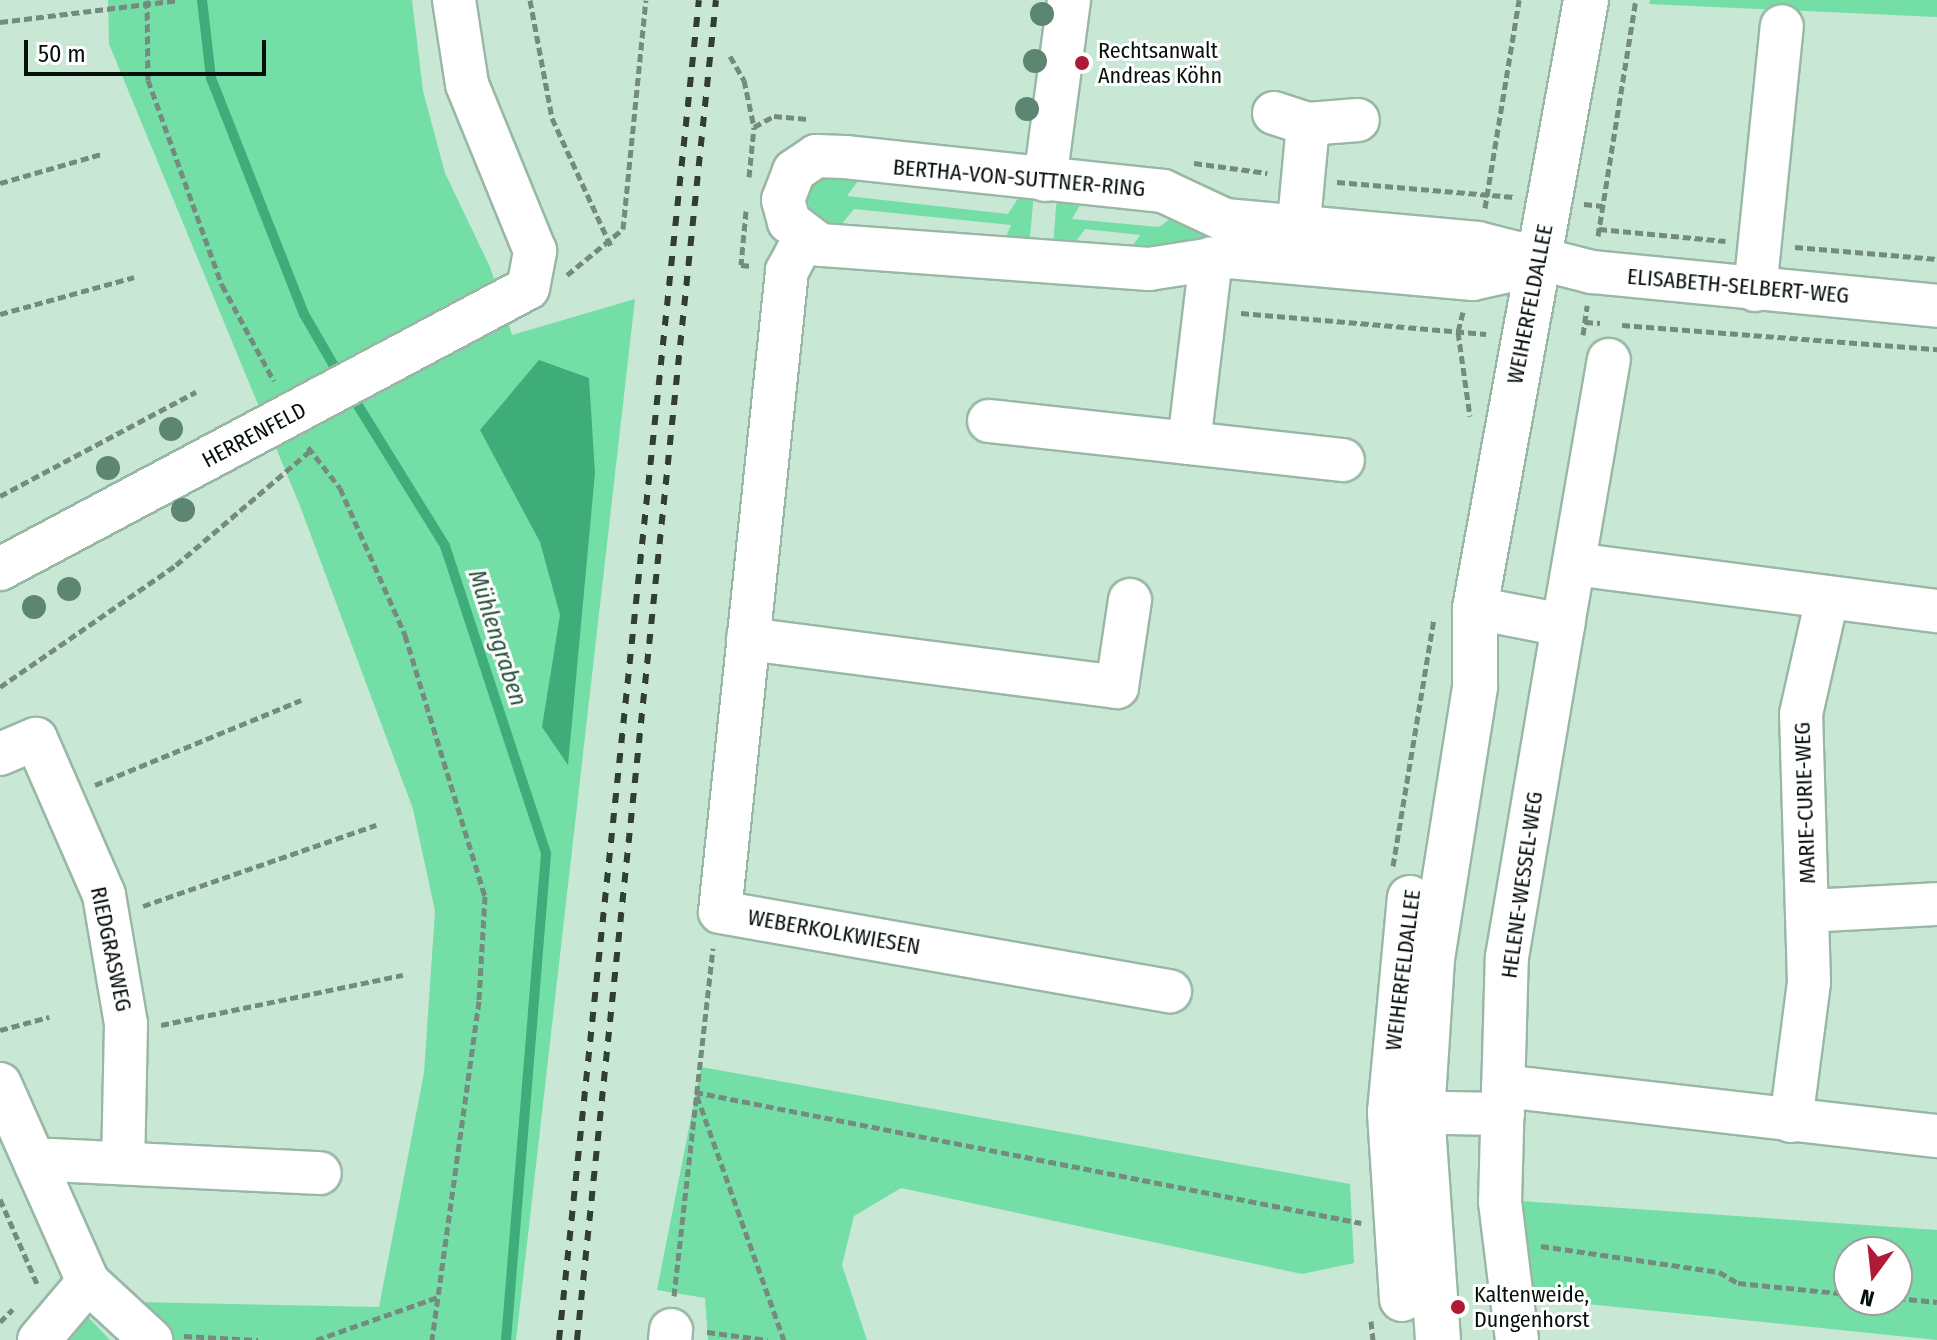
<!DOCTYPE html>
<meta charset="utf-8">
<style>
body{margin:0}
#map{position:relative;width:1937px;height:1340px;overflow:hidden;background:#c8e7d5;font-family:"Fira Sans Condensed",sans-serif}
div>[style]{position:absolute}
.green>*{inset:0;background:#74dea7}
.water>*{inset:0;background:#3ead79}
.stream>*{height:10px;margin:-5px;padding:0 5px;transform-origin:5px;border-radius:5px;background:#3ead79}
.path>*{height:5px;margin-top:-2.5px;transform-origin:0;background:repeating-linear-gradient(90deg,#758b7e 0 8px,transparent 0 12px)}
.roads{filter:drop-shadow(2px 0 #99b7a5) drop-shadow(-2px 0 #99b7a5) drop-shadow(0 2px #99b7a5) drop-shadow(0 -2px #99b7a5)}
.minor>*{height:42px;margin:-21px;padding:0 21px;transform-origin:21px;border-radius:21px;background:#fff}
.major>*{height:44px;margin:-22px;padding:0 22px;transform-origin:22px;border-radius:22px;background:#fff}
.rail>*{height:6px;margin-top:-3px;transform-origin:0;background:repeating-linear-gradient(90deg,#303e36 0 10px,transparent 0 20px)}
.trees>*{width:24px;height:24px;margin:-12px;border-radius:50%;background:#5d8672}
.dots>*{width:22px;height:22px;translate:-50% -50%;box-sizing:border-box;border:4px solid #fff;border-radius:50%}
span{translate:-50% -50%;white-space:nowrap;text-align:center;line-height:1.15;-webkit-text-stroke:6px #fff;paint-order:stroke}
.poi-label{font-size:22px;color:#06100a}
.left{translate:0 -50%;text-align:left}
.street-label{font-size:22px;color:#06100a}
.water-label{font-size:24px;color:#26523b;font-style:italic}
.north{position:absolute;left:1833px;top:1236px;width:80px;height:80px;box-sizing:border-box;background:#fff;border:2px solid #9b9f9d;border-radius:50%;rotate:195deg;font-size:22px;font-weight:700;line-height:32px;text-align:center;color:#06100a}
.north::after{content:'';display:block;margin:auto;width:28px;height:36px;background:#af1a37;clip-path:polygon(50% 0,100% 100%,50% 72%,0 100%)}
.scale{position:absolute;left:24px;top:40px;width:242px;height:36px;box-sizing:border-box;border:4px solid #06100a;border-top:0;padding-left:10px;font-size:24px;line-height:28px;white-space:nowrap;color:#06100a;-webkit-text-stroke:6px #fff;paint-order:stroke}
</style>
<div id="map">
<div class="green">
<div style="clip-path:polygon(108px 0,412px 0,423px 91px,445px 173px,490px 267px,512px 335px,635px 299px,516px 1340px,172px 1340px,136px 1302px,379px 1307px,424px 1073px,435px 911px,413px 809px,300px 506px,109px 44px)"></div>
<div style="clip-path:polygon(1650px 0,1937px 0,1937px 17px,1649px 4px)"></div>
<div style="clip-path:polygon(830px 172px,861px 177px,847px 196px,1008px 214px,1022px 192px,1034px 193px,1029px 248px,1002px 246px,1011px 225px,854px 209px,835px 232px,811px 213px,807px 198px,814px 181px)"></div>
<div style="clip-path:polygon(1057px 195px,1084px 198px,1072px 219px,1159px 227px,1178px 213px,1245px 238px,1127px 254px,1140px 235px,1085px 229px,1071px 248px,1053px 246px)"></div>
<div style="clip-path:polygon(701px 1067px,1350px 1184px,1354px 1263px,1302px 1274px,901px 1188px,854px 1216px,842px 1265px,867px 1340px,708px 1340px,705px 1298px,657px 1290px)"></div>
<div style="clip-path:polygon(evenodd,1520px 1201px,1937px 1230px,1937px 1340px,1520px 1297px,1520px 1201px,1849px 1252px,1897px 1252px,1897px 1300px,1849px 1300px,1849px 1252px)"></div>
<div style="clip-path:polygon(87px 1316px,110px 1340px,62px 1340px)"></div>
</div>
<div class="water">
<div style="clip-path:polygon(539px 360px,589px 378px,595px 473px,568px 765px,542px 727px,560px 615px,540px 542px,480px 430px)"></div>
</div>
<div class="stream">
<div style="left:202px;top:0;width:79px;rotate:83.4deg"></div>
<div style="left:211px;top:78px;width:254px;rotate:68.5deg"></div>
<div style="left:304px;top:314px;width:74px;rotate:60deg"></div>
<div style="left:349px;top:391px;width:182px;rotate:58.2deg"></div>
<div style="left:445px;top:546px;width:324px;rotate:71.8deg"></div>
<div style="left:546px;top:854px;width:488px;rotate:94.7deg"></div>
</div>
<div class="path">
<div style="left:147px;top:0;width:80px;rotate:89.3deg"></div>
<div style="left:148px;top:80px;width:218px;rotate:70.2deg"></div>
<div style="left:222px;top:285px;width:109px;rotate:61.6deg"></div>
<div style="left:530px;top:0;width:120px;rotate:79.4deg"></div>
<div style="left:552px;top:118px;width:141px;rotate:65.3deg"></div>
<div style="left:0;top:22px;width:179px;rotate:-7deg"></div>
<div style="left:730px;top:56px;width:28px;rotate:60deg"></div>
<div style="left:744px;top:80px;width:48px;rotate:78deg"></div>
<div style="left:1194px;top:163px;width:74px;rotate:7.8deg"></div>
<div style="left:749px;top:177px;width:50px;rotate:-84.3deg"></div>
<div style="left:754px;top:127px;width:23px;rotate:-29deg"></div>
<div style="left:774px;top:116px;width:33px;rotate:5deg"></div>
<div style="left:1337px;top:182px;width:178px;rotate:4.8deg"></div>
<div style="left:0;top:183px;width:105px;rotate:-16deg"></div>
<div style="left:1584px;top:204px;width:19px;rotate:6deg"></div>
<div style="left:1485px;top:208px;width:211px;rotate:-80.7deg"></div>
<div style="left:746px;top:211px;width:54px;rotate:95.3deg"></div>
<div style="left:741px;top:265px;width:12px;rotate:5deg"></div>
<div style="left:1599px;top:229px;width:127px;rotate:5.4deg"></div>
<div style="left:1598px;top:236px;width:239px;rotate:-80.9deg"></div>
<div style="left:1795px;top:247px;width:143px;rotate:4.8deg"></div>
<div style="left:567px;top:275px;width:72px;rotate:-39.4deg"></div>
<div style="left:623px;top:229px;width:230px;rotate:-84.3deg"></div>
<div style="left:1463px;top:312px;width:21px;rotate:104deg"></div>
<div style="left:1458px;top:332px;width:85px;rotate:81.9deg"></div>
<div style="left:1241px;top:313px;width:246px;rotate:4.9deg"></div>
<div style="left:0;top:314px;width:139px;rotate:-15.4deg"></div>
<div style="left:1585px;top:322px;width:15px;rotate:4deg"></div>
<div style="left:1622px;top:325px;width:316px;rotate:4.4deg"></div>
<div style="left:1583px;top:335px;width:30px;rotate:-82deg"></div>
<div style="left:308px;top:447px;width:52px;rotate:52deg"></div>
<div style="left:340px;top:488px;width:161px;rotate:66.1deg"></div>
<div style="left:405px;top:635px;width:273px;rotate:73deg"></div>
<div style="left:485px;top:896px;width:105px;rotate:93.3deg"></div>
<div style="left:479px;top:1001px;width:342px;rotate:97.9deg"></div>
<div style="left:0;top:496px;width:222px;rotate:-28deg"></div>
<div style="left:0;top:687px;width:214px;rotate:-34.7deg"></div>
<div style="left:176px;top:565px;width:176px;rotate:-40.4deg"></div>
<div style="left:95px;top:785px;width:223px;rotate:-22.4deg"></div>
<div style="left:1393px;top:866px;width:250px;rotate:-80.6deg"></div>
<div style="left:143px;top:906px;width:247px;rotate:-19.2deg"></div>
<div style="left:161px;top:1025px;width:247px;rotate:-11.7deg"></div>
<div style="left:0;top:1030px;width:51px;rotate:-14.9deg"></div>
<div style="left:695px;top:1092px;width:679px;rotate:11.13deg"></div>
<div style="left:697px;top:1096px;width:259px;rotate:70.4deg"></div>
<div style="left:0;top:1199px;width:95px;rotate:66.4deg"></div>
<div style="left:1541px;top:1246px;width:180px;rotate:8.3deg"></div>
<div style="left:1719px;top:1272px;width:22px;rotate:30deg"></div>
<div style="left:1738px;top:1283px;width:112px;rotate:5.7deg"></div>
<div style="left:674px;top:1296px;width:350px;rotate:-83.6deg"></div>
<div style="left:1897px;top:1298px;width:40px;rotate:5.7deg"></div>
<div style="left:1371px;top:1321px;width:19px;rotate:84deg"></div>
<div style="left:0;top:1322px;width:18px;rotate:-45deg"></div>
<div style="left:707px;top:1332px;width:61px;rotate:7.6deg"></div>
<div style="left:184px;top:1336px;width:74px;rotate:3.1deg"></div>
<div style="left:316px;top:1340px;width:129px;rotate:-19.4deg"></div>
</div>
<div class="roads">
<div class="minor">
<div style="left:1274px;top:113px;width:36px;rotate:18deg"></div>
<div style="left:1308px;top:124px;width:50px;rotate:-4.6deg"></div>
<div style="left:1045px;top:180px;width:182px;rotate:-82.4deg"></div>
<div style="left:804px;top:239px;width:36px;rotate:118deg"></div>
<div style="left:787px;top:271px;width:644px;rotate:95.97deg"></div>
<div style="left:720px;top:912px;width:457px;rotate:10deg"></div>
<div style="left:1296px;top:254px;width:131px;rotate:-84.7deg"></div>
<div style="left:1539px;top:264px;width:68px;rotate:167.2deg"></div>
<div style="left:1473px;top:279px;width:248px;rotate:-174.9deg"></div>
<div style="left:1226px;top:257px;width:78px;rotate:171.1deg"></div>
<div style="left:1149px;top:269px;width:330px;rotate:-175.8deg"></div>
<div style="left:820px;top:245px;width:39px;rotate:-143deg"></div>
<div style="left:789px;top:222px;width:23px;rotate:-105deg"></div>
<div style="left:783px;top:200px;width:31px;rotate:-69deg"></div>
<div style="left:794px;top:171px;width:27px;rotate:-34deg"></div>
<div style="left:816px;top:156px;width:29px;rotate:2deg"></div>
<div style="left:845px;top:157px;width:320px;rotate:6.1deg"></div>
<div style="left:1163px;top:191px;width:68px;rotate:25.1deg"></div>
<div style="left:1225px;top:220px;width:254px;rotate:5.2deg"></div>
<div style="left:1478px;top:243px;width:118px;rotate:14.3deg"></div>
<div style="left:1592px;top:272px;width:347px;rotate:5.6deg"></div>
<div style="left:1755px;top:290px;width:265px;rotate:-84.2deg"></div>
<div style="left:989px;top:421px;width:356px;rotate:6.3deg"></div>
<div style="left:1189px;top:443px;width:186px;rotate:-83.2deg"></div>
<div style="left:1574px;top:564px;width:366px;rotate:7.4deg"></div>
<div style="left:0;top:569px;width:598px;rotate:-28.02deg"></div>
<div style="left:528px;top:288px;width:38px;rotate:-79deg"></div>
<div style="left:535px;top:251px;width:180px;rotate:-112.2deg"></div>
<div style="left:467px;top:84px;width:85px;rotate:-98.8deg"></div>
<div style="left:1475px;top:608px;width:90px;rotate:10.9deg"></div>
<div style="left:1563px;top:625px;width:269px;rotate:-80.2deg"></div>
<div style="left:748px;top:639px;width:372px;rotate:7.4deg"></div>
<div style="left:1117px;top:687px;width:88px;rotate:-81.5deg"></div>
<div style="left:0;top:754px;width:39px;rotate:-23deg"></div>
<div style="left:36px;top:739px;width:170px;rotate:66.4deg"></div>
<div style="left:104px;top:895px;width:131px;rotate:80.3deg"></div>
<div style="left:126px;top:1024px;width:138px;rotate:91.2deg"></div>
<div style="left:1808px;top:911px;width:129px;rotate:-3.1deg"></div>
<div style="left:0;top:1084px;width:217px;rotate:66deg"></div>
<div style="left:88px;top:1282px;width:86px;rotate:42.6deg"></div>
<div style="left:1503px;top:1086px;width:437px;rotate:6.6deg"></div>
<div style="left:1390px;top:1112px;width:113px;rotate:1deg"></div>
<div style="left:1791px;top:1121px;width:140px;rotate:-82.6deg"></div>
<div style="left:1809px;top:982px;width:268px;rotate:-91.7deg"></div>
<div style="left:1801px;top:714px;width:114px;rotate:-77.3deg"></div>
<div style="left:36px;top:1165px;width:17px;rotate:-17deg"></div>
<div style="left:52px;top:1160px;width:268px;rotate:2.8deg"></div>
<div style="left:39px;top:1340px;width:76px;rotate:-49.8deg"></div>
<div style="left:670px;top:1340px;width:10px;rotate:-84deg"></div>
<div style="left:1517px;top:1340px;width:139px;rotate:-97deg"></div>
<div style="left:1500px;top:1202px;width:245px;rotate:-88.4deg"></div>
<div style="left:1507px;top:957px;width:337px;rotate:-80.4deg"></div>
</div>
<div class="major">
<div style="left:1402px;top:1299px;width:187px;rotate:-93.7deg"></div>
<div style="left:1390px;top:1112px;width:215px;rotate:-84.7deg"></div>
<div style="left:1438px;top:1340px;width:227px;rotate:-94deg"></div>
<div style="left:1422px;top:1114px;width:155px;rotate:-86.3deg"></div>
<div style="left:1432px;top:959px;width:276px;rotate:-81deg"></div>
<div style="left:1475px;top:686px;width:78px;rotate:-90deg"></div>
<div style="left:1475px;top:608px;width:618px;rotate:-79.65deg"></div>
</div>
</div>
<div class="rail">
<div style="left:559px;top:1340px;width:1347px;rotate:-84.04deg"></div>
<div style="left:577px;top:1340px;width:1347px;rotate:-84.08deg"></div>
</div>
<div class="trees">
<div style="left:1042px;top:14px"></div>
<div style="left:1035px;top:61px"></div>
<div style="left:1027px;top:109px"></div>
<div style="left:171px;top:429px"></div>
<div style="left:108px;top:468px"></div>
<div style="left:183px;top:510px"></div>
<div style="left:69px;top:589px"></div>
<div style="left:34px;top:607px"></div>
</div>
<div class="dots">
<div style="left:1082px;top:63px;background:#af1a37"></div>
<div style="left:1458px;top:1307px;background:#af1a37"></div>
</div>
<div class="poi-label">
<span class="left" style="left:1098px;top:63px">Rechtsanwalt<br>Andreas Köhn</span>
<span class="left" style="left:1474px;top:1307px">Kaltenweide,<br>Dungenhorst</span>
</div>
<div class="street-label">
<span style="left:1019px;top:178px;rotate:5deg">BERTHA-VON-SUTTNER-RING</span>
<span style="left:1738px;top:286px;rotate:5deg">ELISABETH-SELBERT-WEG</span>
<span style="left:1530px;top:304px;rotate:-79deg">WEIHERFELDALLEE</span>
<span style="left:254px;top:435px;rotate:-28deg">HERRENFELD</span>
<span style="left:1805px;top:803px;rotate:-92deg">MARIE-CURIE-WEG</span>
<span style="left:1522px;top:885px;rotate:-82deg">HELENE-WESSEL-WEG</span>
<span style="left:834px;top:932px;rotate:10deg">WEBERKOLKWIESEN</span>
<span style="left:111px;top:949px;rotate:78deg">RIEDGRASWEG</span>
<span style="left:1403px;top:970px;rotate:-83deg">WEIHERFELDALLEE</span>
</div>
<div class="water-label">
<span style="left:497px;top:638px;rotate:72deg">Mühlengraben</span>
</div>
<div class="north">N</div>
<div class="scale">50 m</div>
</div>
